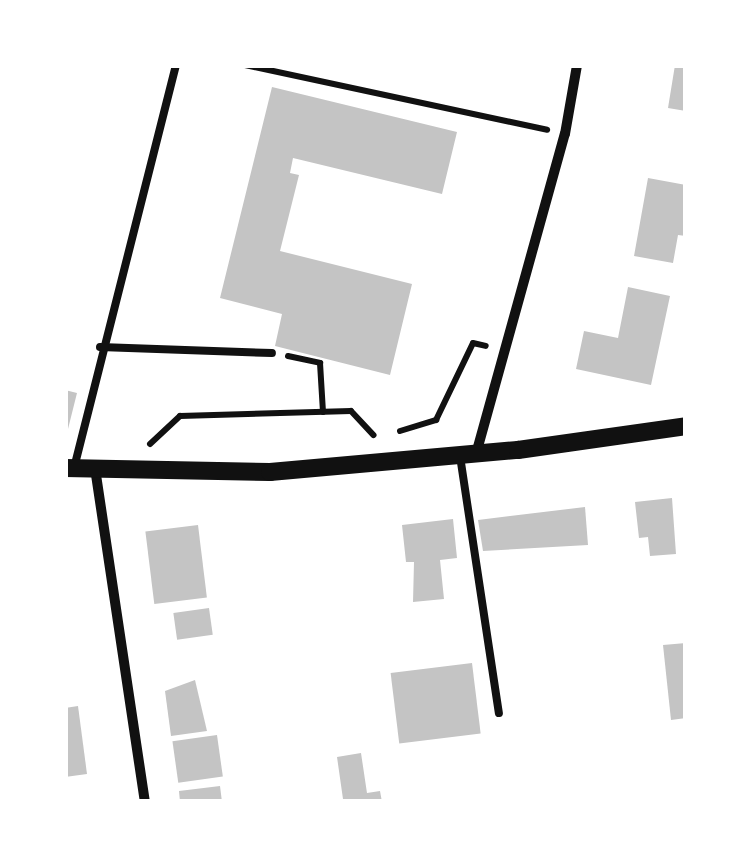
<!DOCTYPE html>
<style>
body{margin:0}
#map{position:relative;width:751px;height:867px;overflow:hidden;background:#fff;font-family:Literata,serif}
div>[style]{position:absolute}
.building>*{inset:0;background:#c4c4c4;transform-origin:0 0}
.path>*{height:6px;margin:-3px;padding:0 3px;transform-origin:3px;border-radius:3px;background:#111}
.service>*{height:8px;margin:-4px;padding:0 4px;transform-origin:4px;border-radius:4px;background:#111}
.minor>*{height:10px;margin:-5px;padding:0 5px;transform-origin:5px;border-radius:5px;background:#111}
.tertiary>*{height:18px;margin:-9px;padding:0 9px;transform-origin:9px;border-radius:9px;background:#111}
span{translate:-50% -50%;white-space:nowrap;text-align:center;line-height:1.15;-webkit-text-stroke:9px #fff;paint-order:stroke}
.frame{position:absolute;inset:0;border:68px solid #fff;pointer-events:none}
</style>
<div id="map">
<div class="building">
<div style="clip-path:polygon(675px 65px,686px 65px,686px 111px,668px 108px)"></div>
<div style="clip-path:polygon(272px 87px,457px 132px,442px 194px,293px 158px,290px 173px,299px 175px,280px 251px,412px 284px,390px 375px,275px 346px,282px 314px,220px 298px)"></div>
<div style="clip-path:polygon(648px 178px,686px 185px,686px 236px,678px 235px,673px 263px,634px 256px)"></div>
<div style="clip-path:polygon(628px 287px,670px 296px,651px 385px,576px 369px,584px 331px,618px 338px)"></div>
<div style="clip-path:polygon(65px 390px,77px 393px,68px 429px,65px 428px)"></div>
<div style="clip-path:polygon(672px 498px,676px 554px,650px 556px,648px 537px,639px 538px,635px 502px)"></div>
<div style="clip-path:polygon(585px 507px,588px 545px,483px 551px,478px 520px)"></div>
<div style="clip-path:polygon(453px 519px,457px 558px,440px 560px,444px 599px,413px 602px,414px 562px,406px 562px,402px 525px)"></div>
<div style="left:198px;top:525px;width:73px;height:53px;rotate:83deg"></div>
<div style="left:209px;top:608px;width:27px;height:36px;rotate:82deg"></div>
<div style="clip-path:polygon(686px 643px,686px 718px,671px 720px,663px 645px)"></div>
<div style="left:472px;top:663px;width:71px;height:82px;rotate:83deg"></div>
<div style="clip-path:polygon(195px 680px,207px 731px,171px 736px,165px 691px)"></div>
<div style="clip-path:polygon(78px 706px,87px 774px,65px 777px,65px 708px)"></div>
<div style="left:217px;top:735px;width:42px;height:45px;rotate:82deg"></div>
<div style="clip-path:polygon(361px 753px,367px 793px,380px 791px,382px 802px,343px 799px,337px 757px)"></div>
<div style="clip-path:polygon(220px 786px,222px 802px,180px 802px,179px 791px)"></div>
</div>
<div class="path">
<div style="left:245px;top:65px;width:309px;rotate:12.1deg"></div>
<div style="left:288px;top:356px;width:33px;rotate:12deg"></div>
<div style="left:320px;top:363px;width:49px;rotate:86.5deg"></div>
<div style="left:400px;top:431px;width:38px;rotate:-17deg"></div>
<div style="left:436px;top:420px;width:85px;rotate:-64.3deg"></div>
<div style="left:473px;top:343px;width:13px;rotate:13deg"></div>
<div style="left:150px;top:444px;width:41px;rotate:-43deg"></div>
<div style="left:180px;top:416px;width:171px;rotate:-1.7deg"></div>
<div style="left:351px;top:411px;width:33px;rotate:47deg"></div>
</div>
<div class="service">
<div style="left:100px;top:347px;width:172px;rotate:2deg"></div>
<div style="left:460px;top:456px;width:260px;rotate:81.4deg"></div>
<div style="left:74px;top:468px;width:416px;rotate:-75.8deg"></div>
</div>
<div class="minor">
<div style="left:476px;top:454px;width:332px;rotate:-74.5deg"></div>
<div style="left:565px;top:134px;width:70px;rotate:-80.1deg"></div>
<div style="left:95px;top:468px;width:338px;rotate:81.5deg"></div>
</div>
<div class="tertiary">
<div style="left:65px;top:468px;width:205px;rotate:1.1deg"></div>
<div style="left:270px;top:472px;width:249px;rotate:-5.1deg"></div>
<div style="left:518px;top:450px;width:170px;rotate:-8.1deg"></div>
</div>
<div class="frame"></div>
</div>
